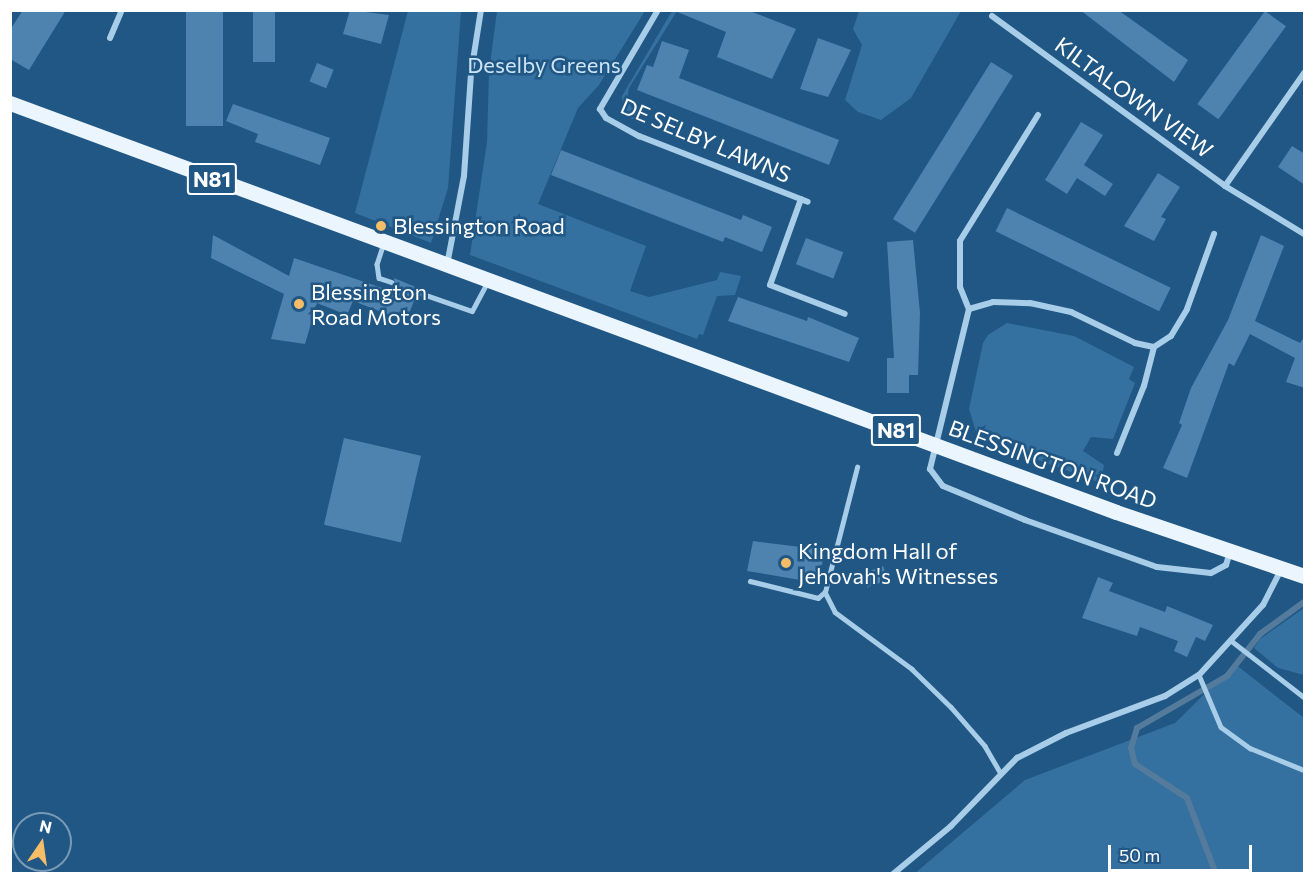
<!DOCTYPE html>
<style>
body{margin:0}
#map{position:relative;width:1315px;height:884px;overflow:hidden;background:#205784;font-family:Commissioner,sans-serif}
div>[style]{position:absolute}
.green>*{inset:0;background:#3471a1}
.stream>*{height:6px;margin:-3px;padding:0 3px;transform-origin:3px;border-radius:3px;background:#547b9b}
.building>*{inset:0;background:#4d83ae;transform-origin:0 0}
.lane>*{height:4.5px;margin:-2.25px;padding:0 2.25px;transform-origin:2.25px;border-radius:2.25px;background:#a8cde9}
.street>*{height:6px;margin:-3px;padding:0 3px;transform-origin:3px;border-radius:3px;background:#a8cde9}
.primary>*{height:15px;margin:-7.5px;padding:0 7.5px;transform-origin:7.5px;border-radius:7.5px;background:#ebf5fe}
.dots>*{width:16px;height:16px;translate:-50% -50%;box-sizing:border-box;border:3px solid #205784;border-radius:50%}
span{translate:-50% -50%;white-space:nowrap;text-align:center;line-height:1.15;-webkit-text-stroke:5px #205784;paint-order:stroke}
.shield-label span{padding:2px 4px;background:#205784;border:2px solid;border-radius:4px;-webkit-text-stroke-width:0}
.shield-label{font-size:21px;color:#fff;font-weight:700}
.park-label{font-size:22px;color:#cce4f7}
.street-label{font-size:22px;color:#fff}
.poi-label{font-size:22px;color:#fff}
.left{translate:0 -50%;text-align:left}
.frame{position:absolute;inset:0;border:12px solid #fff;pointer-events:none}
.north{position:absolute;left:12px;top:812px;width:60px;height:60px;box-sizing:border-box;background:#205784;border:2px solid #799ab5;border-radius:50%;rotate:13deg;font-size:16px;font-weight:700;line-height:24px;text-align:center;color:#fff}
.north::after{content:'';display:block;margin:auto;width:21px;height:27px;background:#f6bd69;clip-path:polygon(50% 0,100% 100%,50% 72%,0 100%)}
.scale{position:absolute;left:1108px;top:845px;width:144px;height:27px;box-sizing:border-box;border:3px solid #fff;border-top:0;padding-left:8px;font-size:18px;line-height:21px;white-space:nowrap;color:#fff;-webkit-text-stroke:4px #205784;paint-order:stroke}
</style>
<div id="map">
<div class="green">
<div style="clip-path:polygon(408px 11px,461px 11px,448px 188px,431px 243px,355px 213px)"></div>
<div style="clip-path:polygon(497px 11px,645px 11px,599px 85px,578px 108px,538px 204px,646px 246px,630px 291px,649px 297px,717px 280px,720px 272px,741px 276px,735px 295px,717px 296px,703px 335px,699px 334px,697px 339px,470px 255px,487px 142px,489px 72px)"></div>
<div style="clip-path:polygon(672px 11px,677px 11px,629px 88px,627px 99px,638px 119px,635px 121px,623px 113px,622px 96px)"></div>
<div style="clip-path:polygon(859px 11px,961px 11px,911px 98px,881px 120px,858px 112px,845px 100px,862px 45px,853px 29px)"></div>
<div style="clip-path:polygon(1007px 323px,1074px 336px,1134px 367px,1129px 379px,1135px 383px,1113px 439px,1091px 437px,1083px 451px,1104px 465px,1101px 483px,978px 438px,969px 409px,983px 343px,988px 335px)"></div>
<div style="clip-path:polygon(1304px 608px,1304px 675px,1278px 668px,1254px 648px,1260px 639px)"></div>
<div style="clip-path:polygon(1235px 664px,1304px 718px,1304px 873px,914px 874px,1025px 780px,1175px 723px)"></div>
</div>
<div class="stream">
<div style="left:1216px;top:874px;width:81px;rotate:-110.9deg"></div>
<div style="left:1187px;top:798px;width:62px;rotate:-146.8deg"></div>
<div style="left:1135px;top:764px;width:16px;rotate:-104deg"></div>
<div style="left:1131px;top:748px;width:21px;rotate:-73deg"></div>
<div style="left:1137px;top:728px;width:104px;rotate:-30deg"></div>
<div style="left:1227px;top:676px;width:53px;rotate:-51.8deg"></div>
<div style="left:1260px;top:634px;width:54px;rotate:-36deg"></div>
</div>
<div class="building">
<div style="clip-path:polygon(23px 10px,66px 10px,29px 70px,10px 59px,10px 30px)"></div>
<div style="left:186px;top:10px;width:37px;height:116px"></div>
<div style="left:253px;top:10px;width:22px;height:52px"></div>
<div style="clip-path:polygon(350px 10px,389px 15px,381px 44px,343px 34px)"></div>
<div style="clip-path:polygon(747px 10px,796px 29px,772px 79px,717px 57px,726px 32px,675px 11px)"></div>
<div style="clip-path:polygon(1080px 10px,1118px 10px,1188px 60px,1174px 82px)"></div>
<div style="left:1265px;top:11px;width:26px;height:115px;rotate:36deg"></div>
<div style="clip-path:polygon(818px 38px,851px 50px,828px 97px,800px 89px)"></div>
<div style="clip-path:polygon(662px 41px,689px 50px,679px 78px,839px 140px,829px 165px,637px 90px,647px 65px,653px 67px)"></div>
<div style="left:991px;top:62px;width:26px;height:185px;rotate:32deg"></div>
<div style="left:317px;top:63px;width:18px;height:20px;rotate:22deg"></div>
<div style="clip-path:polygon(233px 104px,330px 138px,320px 165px,255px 142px,258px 134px,226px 121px)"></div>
<div style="clip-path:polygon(1081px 122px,1103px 135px,1084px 165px,1113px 184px,1105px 196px,1077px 178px,1067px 194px,1045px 180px)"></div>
<div style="clip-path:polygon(1292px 146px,1305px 154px,1305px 185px,1278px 167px)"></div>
<div style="clip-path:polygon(561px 150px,741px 220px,743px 215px,772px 227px,762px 252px,725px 237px,723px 242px,551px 175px)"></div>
<div style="clip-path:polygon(1158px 173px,1180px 187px,1161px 217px,1166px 219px,1154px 241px,1124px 226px)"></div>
<div style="left:1007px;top:208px;width:182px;height:26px;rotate:26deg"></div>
<div style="clip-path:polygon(213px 235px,289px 276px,294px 258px,388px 290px,395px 284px,394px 278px,418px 288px,413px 291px,416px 296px,406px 321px,353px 301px,347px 315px,317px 303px,305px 344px,271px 339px,284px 294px,211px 258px)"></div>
<div style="clip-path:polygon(1261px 235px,1284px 246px,1255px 321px,1300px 343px,1305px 336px,1305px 388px,1286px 382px,1295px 358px,1250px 334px,1234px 366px,1229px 363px,1187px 478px,1163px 468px,1182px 425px,1179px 423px,1191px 388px,1228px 320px)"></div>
<div style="left:806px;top:238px;width:40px;height:28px;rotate:21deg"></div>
<div style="clip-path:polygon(913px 240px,920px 313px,918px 375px,909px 375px,909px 393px,887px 393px,887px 358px,894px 358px,887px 242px)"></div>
<div style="clip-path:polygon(738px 297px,807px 321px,808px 317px,859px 338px,849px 362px,728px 321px)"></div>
<div style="left:344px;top:438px;width:79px;height:89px;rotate:13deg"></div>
<div style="clip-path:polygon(753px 541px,817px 549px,816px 553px,824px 555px,818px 583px,747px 571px)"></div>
<div style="left:883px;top:566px;width:15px;height:22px;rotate:70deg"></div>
<div style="clip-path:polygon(1098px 577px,1113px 583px,1109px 591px,1165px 612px,1167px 606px,1213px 625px,1205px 641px,1196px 637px,1187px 657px,1174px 651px,1178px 641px,1140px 627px,1137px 636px,1082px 618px)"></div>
</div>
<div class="lane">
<div style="left:384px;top:243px;width:22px;rotate:108deg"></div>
<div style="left:377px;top:264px;width:14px;rotate:82deg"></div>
<div style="left:379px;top:278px;width:13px;rotate:18deg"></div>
<div style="left:417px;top:292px;width:58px;rotate:19.1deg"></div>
<div style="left:472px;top:311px;width:32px;rotate:-62deg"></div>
<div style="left:750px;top:581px;width:70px;rotate:14deg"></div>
<div style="left:818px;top:598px;width:9px;rotate:-41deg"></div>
<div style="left:825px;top:592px;width:129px;rotate:-75.6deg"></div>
<div style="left:825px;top:592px;width:22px;rotate:63deg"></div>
<div style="left:835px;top:612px;width:96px;rotate:36.5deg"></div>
<div style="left:912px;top:669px;width:54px;rotate:44.3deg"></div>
<div style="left:951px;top:707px;width:52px;rotate:48.9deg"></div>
<div style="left:985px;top:746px;width:30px;rotate:60deg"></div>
<div style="left:1233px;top:642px;width:90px;rotate:37.8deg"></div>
<div style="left:1199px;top:675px;width:56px;rotate:67.1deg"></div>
<div style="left:1221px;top:727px;width:36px;rotate:36deg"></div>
<div style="left:1250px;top:748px;width:58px;rotate:22.2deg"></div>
</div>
<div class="street">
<div style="left:658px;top:10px;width:115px;rotate:120.4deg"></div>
<div style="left:600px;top:109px;width:11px;rotate:56deg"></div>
<div style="left:606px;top:118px;width:38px;rotate:29deg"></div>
<div style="left:639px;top:136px;width:181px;rotate:21.3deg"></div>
<div style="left:992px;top:16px;width:288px;rotate:36.1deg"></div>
<div style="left:1225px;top:186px;width:92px;rotate:31.3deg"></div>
<div style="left:110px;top:38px;width:30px;rotate:-67deg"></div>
<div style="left:1038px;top:115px;width:148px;rotate:121.8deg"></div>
<div style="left:960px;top:241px;width:46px;rotate:90deg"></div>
<div style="left:960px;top:287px;width:24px;rotate:68deg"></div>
<div style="left:969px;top:309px;width:165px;rotate:103.7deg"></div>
<div style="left:930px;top:469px;width:21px;rotate:53deg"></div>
<div style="left:943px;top:486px;width:89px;rotate:22.5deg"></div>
<div style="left:1025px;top:520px;width:140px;rotate:19.6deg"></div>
<div style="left:1157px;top:567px;width:54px;rotate:6.3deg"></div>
<div style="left:1211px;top:573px;width:17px;rotate:-28deg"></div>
<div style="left:1226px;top:565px;width:14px;rotate:-73deg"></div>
<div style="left:1225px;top:186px;width:138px;rotate:-55deg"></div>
<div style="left:801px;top:199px;width:91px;rotate:109.8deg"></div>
<div style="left:770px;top:285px;width:80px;rotate:21.1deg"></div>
<div style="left:447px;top:265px;width:91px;rotate:-79.2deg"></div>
<div style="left:464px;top:176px;width:103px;rotate:-86.1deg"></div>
<div style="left:471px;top:73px;width:64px;rotate:-81deg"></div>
<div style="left:969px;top:309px;width:25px;rotate:-16deg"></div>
<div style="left:993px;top:302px;width:37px;rotate:2deg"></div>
<div style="left:1030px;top:303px;width:42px;rotate:12.4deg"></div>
<div style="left:1071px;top:312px;width:71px;rotate:25.8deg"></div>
<div style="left:1135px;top:343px;width:19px;rotate:12deg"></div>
<div style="left:1154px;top:347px;width:20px;rotate:-33deg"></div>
<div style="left:1171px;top:336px;width:31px;rotate:-59deg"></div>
<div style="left:1187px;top:309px;width:80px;rotate:-70.2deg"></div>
<div style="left:1117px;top:453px;width:72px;rotate:-68.1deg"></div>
<div style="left:1144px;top:386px;width:40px;rotate:-75.6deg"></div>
<div style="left:893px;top:874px;width:75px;rotate:-39.6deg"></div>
<div style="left:951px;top:826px;width:95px;rotate:-45.9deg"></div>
<div style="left:1017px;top:758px;width:55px;rotate:-27deg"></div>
<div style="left:1066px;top:733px;width:106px;rotate:-20.5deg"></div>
<div style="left:1165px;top:696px;width:40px;rotate:-32deg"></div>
<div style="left:1199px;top:675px;width:95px;rotate:-47.6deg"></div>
<div style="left:1263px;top:605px;width:39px;rotate:-63deg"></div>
</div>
<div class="primary">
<div style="left:10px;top:103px;width:1179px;rotate:20.29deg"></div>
<div style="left:1116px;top:512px;width:199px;rotate:18.8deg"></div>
</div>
<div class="dots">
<div style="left:381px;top:226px;background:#f6bd69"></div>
<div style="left:299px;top:304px;background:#f6bd69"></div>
<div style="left:786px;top:563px;background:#f6bd69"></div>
</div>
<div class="shield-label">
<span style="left:212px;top:179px">N81</span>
<span style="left:896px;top:430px">N81</span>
</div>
<div class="park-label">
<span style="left:544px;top:65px">Deselby Greens</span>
</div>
<div class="street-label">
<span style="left:1134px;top:97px;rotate:36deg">KILTALOWN VIEW</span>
<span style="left:706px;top:140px;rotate:23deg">DE SELBY LAWNS</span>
<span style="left:1053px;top:464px;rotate:20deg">BLESSINGTON ROAD</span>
</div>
<div class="poi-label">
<span class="left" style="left:393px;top:226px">Blessington Road</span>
<span class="left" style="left:311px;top:304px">Blessington<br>Road Motors</span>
<span class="left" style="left:798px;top:563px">Kingdom Hall of<br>Jehovah's Witnesses</span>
</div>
<div class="frame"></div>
<div class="north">N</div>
<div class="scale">50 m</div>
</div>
